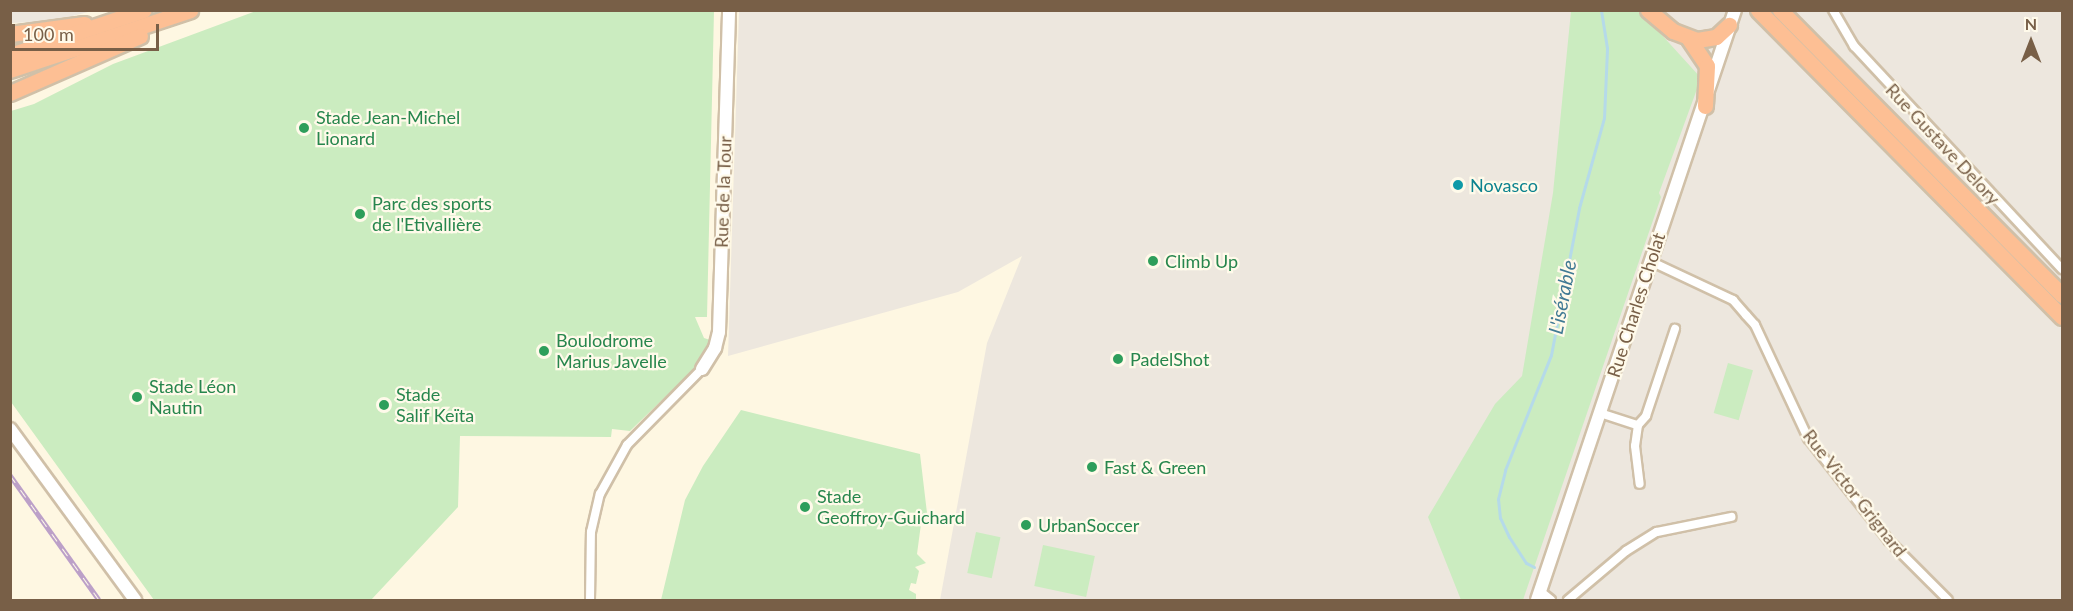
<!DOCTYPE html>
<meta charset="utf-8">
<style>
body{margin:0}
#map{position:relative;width:2073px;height:611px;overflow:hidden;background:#fef7e2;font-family:Lato,sans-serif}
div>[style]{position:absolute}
.industrial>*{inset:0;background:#ede7de}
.green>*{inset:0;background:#cbecc0;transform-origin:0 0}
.stream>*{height:3px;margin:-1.5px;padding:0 1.5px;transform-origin:1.5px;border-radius:1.5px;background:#b5dae9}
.roads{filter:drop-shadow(2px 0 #d0c0a8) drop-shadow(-2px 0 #d0c0a8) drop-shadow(0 2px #d0c0a8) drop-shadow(0 -2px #d0c0a8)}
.street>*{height:8px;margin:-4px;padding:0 4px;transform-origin:4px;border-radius:4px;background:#fff}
.secondary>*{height:12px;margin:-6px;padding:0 6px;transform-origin:6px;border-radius:6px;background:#fff}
.highway>*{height:15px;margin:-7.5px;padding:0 7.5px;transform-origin:7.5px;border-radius:7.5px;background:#fdbf94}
.rail>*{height:5px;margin-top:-2.5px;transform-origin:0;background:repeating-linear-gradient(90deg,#fffaea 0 9px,#bca0c8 0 18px);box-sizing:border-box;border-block:2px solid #bca0c8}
.dots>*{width:16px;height:16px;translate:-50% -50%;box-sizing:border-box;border:3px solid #fffaea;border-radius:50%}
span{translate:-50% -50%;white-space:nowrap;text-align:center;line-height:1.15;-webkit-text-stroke:4.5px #fffaea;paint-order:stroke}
.leisure-label{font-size:18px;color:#27864d}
.left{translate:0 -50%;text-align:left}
.street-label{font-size:18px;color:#785f47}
.culture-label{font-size:18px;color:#0d838f}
.water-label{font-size:20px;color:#417a94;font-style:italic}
.frame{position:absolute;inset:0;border:12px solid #785f47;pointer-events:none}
.north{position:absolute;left:2001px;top:12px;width:60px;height:60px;-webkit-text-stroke:4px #fffaea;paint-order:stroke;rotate:0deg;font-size:16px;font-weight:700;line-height:24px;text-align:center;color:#785f47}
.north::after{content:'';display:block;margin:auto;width:21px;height:27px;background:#785f47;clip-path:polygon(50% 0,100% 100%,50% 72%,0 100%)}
.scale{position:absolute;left:12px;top:24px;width:147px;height:27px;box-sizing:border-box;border:3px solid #785f47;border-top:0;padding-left:8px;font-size:18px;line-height:21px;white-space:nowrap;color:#785f47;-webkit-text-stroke:4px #fffaea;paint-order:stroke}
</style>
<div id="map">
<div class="industrial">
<div style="clip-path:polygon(10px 11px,92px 11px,53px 21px,11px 23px)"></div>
<div style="clip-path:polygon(739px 11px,2062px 11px,2062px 600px,940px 600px,987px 343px,1022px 256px,958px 292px,728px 356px)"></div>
</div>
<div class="green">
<div style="clip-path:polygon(256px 11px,714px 11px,707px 317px,695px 317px,704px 338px,710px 340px,694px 369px,630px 431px,612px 429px,611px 437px,460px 436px,458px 507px,371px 600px,154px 600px,11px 402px,11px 111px,34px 104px,113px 64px)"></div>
<div style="clip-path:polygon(1571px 11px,1640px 11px,1701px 78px,1659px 193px,1661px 197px,1523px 600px,1461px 600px,1428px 517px,1495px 404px,1522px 376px,1553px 193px)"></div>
<div style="left:1728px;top:363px;width:26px;height:52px;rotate:16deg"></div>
<div style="clip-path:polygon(741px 410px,920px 454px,927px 513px,925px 525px,921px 524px,917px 554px,926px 563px,915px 567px,919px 571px,916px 584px,911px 583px,909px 590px,916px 594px,916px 600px,661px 600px,685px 500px,703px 466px)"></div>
<div style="left:976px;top:532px;width:25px;height:42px;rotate:12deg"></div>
<div style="left:1043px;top:545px;width:53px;height:42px;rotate:12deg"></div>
</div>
<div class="stream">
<div style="left:1534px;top:567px;width:9px;rotate:-153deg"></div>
<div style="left:1526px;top:563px;width:31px;rotate:-123deg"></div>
<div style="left:1509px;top:537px;width:21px;rotate:-115deg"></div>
<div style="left:1500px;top:518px;width:19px;rotate:-96deg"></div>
<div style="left:1498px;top:499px;width:30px;rotate:-76deg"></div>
<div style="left:1505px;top:470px;width:124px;rotate:-68.2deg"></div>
<div style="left:1551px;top:355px;width:150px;rotate:-79.2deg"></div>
<div style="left:1579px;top:208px;width:93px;rotate:-74.5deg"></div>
<div style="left:1604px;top:118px;width:70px;rotate:-87.5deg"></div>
<div style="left:1607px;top:48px;width:38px;rotate:-99deg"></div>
</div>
<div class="roads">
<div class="street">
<div style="left:1833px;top:10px;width:42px;rotate:59.7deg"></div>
<div style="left:1854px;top:46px;width:305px;rotate:47deg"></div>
<div style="left:1650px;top:261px;width:92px;rotate:25.2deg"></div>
<div style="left:1733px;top:300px;width:20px;rotate:49deg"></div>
<div style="left:1746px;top:315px;width:13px;rotate:48deg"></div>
<div style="left:1755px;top:325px;width:125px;rotate:64.9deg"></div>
<div style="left:1808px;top:438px;width:131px;rotate:51.8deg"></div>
<div style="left:1889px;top:541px;width:83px;rotate:45deg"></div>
<div style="left:1600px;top:413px;width:40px;rotate:18deg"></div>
<div style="left:1638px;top:425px;width:12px;rotate:-48deg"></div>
<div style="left:1646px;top:416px;width:92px;rotate:-71.6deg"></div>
<div style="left:1638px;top:425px;width:21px;rotate:98deg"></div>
<div style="left:1635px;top:446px;width:38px;rotate:83deg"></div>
<div style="left:1540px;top:591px;width:14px;rotate:39deg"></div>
<div style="left:590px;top:600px;width:68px;rotate:-89.2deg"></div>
<div style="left:591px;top:532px;width:39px;rotate:-77deg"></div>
<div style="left:600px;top:494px;width:56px;rotate:-61.1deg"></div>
<div style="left:627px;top:445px;width:107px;rotate:-45.4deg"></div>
<div style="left:1568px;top:600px;width:76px;rotate:-40.2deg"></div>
<div style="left:1626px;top:551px;width:36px;rotate:-32deg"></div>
<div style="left:1657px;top:532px;width:76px;rotate:-11.5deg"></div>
</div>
<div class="secondary">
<div style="left:702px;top:369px;width:25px;rotate:-58deg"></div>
<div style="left:715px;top:348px;width:16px;rotate:-76deg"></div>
<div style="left:719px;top:332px;width:322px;rotate:-88.2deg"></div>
<div style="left:10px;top:429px;width:212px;rotate:53.8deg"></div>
<div style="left:1537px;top:600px;width:622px;rotate:-71.45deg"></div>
</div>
<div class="highway">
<div style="left:1648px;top:10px;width:33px;rotate:40deg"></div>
<div style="left:1673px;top:31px;width:26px;rotate:21deg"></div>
<div style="left:1697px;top:40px;width:19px;rotate:-9deg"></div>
<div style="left:1716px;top:37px;width:18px;rotate:-43deg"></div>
<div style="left:1758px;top:10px;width:432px;rotate:45.3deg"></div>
<div style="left:1780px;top:10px;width:401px;rotate:45.3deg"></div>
<div style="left:10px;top:34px;width:75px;rotate:-7.7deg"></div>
<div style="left:1689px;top:39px;width:32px;rotate:56deg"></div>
<div style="left:1707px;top:66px;width:40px;rotate:92.9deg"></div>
<div style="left:10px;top:55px;width:141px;rotate:-18.6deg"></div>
<div style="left:10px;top:70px;width:190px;rotate:-18.4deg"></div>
<div style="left:10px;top:93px;width:142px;rotate:-23.7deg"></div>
</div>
</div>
<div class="rail">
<div style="left:10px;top:475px;width:153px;rotate:54.5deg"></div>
</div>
<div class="dots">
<div style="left:304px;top:128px;background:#2e9e5b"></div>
<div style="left:1458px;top:185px;background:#0f9aa8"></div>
<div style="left:360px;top:214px;background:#2e9e5b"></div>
<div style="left:1153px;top:261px;background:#2e9e5b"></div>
<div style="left:544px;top:351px;background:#2e9e5b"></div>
<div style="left:1118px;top:359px;background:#2e9e5b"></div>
<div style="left:137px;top:397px;background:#2e9e5b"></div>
<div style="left:384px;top:405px;background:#2e9e5b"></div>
<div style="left:1092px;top:467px;background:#2e9e5b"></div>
<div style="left:805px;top:507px;background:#2e9e5b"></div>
<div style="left:1026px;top:525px;background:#2e9e5b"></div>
</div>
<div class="leisure-label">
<span class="left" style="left:316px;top:128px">Stade Jean-Michel<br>Lionard</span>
<span class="left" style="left:372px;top:214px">Parc des sports<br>de l'Etivallière</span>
<span class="left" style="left:1165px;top:261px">Climb Up</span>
<span class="left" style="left:556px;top:351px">Boulodrome<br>Marius Javelle</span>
<span class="left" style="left:1130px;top:359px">PadelShot</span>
<span class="left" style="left:149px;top:397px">Stade Léon<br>Nautin</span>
<span class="left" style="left:396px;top:405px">Stade<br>Salif Keïta</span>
<span class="left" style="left:1104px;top:467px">Fast &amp; Green</span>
<span class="left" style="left:817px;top:507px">Stade<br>Geoffroy-Guichard</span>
<span class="left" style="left:1038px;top:525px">UrbanSoccer</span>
</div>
<div class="street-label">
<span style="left:1943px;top:144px;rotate:47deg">Rue Gustave Delory</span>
<span style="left:723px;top:192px;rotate:-88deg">Rue de la Tour</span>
<span style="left:1636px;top:305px;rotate:-72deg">Rue Charles Cholat</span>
<span style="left:1855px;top:493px;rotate:52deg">Rue Victor Grignard</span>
</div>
<div class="culture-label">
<span class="left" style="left:1470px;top:185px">Novasco</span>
</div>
<div class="water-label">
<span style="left:1562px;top:297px;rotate:-79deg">L'isérable</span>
</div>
<div class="frame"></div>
<div class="north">N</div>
<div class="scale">100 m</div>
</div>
